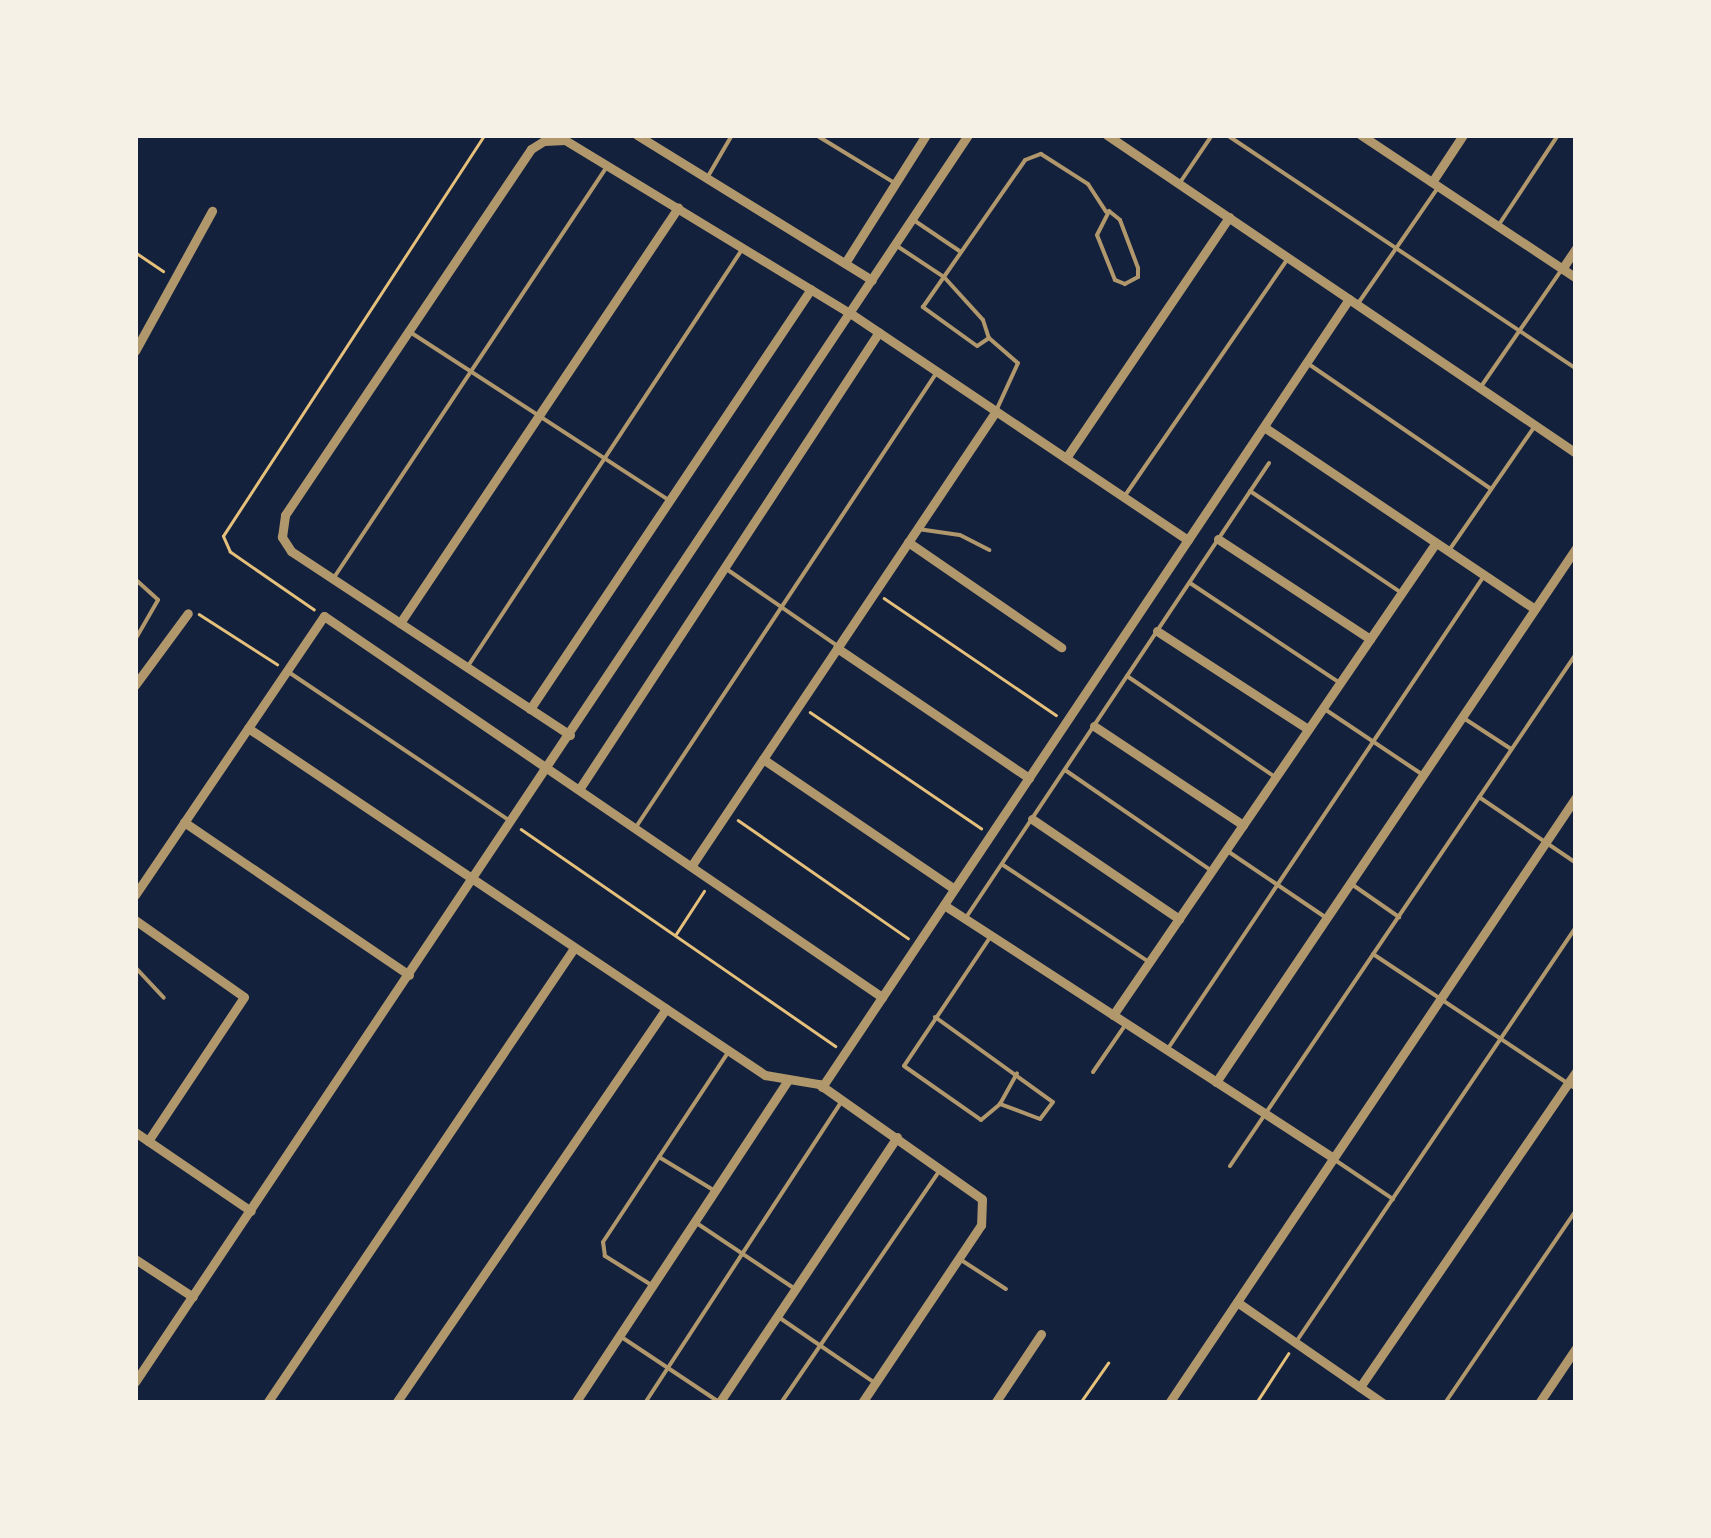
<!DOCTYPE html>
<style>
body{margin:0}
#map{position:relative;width:1711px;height:1538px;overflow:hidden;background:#14213d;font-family:"DejaVu Sans",sans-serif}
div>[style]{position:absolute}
.path>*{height:2.5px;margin:-1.25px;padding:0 1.25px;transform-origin:1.25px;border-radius:1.25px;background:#e5c07b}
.service>*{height:4px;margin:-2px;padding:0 2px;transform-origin:2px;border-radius:2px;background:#b1986c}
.minor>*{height:9px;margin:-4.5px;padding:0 4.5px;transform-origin:4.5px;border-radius:4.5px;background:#b1986c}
span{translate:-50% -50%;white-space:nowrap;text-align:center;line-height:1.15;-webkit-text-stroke:8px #f6f1e7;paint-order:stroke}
.frame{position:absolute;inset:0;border:138px solid #f6f1e7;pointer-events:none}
</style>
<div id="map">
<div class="path">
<div style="left:135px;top:252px;width:34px;rotate:34deg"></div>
<div style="left:884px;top:598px;width:208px;rotate:34.2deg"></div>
<div style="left:314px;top:610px;width:102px;rotate:-145.4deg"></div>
<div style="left:230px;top:552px;width:17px;rotate:-114deg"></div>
<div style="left:223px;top:536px;width:478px;rotate:-56.9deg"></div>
<div style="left:199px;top:614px;width:93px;rotate:32.7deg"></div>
<div style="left:810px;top:712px;width:207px;rotate:34.2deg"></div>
<div style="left:738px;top:820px;width:207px;rotate:34.8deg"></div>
<div style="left:521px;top:829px;width:382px;rotate:34.6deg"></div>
<div style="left:676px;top:934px;width:51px;rotate:-56.9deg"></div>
<div style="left:1080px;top:1403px;width:49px;rotate:-55deg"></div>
<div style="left:1256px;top:1403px;width:59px;rotate:-56.9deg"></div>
</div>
<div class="service">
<div style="left:816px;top:135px;width:90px;rotate:31.4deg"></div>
<div style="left:1227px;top:135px;width:420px;rotate:33.8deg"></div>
<div style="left:707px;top:178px;width:50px;rotate:-59.8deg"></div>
<div style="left:1179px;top:184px;width:59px;rotate:-56deg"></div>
<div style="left:1109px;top:211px;width:14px;rotate:39deg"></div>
<div style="left:1120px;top:220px;width:51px;rotate:69.4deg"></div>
<div style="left:1138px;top:268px;width:9px;rotate:90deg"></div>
<div style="left:1138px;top:277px;width:15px;rotate:152deg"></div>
<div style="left:1125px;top:284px;width:11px;rotate:-158deg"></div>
<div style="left:1115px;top:280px;width:48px;rotate:-111.8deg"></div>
<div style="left:1097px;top:235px;width:27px;rotate:-63deg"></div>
<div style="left:915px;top:221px;width:55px;rotate:34deg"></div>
<div style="left:1500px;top:223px;width:105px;rotate:-56.6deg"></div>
<div style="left:897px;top:246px;width:56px;rotate:33.4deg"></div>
<div style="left:944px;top:277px;width:58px;rotate:47.8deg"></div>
<div style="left:983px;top:320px;width:19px;rotate:72deg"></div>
<div style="left:989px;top:338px;width:38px;rotate:41deg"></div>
<div style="left:1018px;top:363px;width:53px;rotate:114.6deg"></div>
<div style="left:1357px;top:305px;width:141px;rotate:-55.4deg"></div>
<div style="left:410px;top:332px;width:310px;rotate:33deg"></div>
<div style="left:989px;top:338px;width:14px;rotate:146deg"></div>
<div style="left:977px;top:346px;width:67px;rotate:-144.2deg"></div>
<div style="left:923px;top:307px;width:179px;rotate:-55.2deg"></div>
<div style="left:1025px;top:160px;width:17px;rotate:-21deg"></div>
<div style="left:1041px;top:154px;width:56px;rotate:32.6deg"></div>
<div style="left:1088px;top:184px;width:33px;rotate:57deg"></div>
<div style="left:1310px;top:365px;width:219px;rotate:34.4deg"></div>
<div style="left:1480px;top:388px;width:145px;rotate:-55.4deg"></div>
<div style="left:1250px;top:491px;width:183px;rotate:33.9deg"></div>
<div style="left:1124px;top:497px;width:290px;rotate:-55.5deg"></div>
<div style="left:918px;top:529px;width:42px;rotate:8.1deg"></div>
<div style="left:960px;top:535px;width:33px;rotate:27deg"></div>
<div style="left:1450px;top:549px;width:150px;rotate:-55.4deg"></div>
<div style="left:725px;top:568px;width:135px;rotate:34.7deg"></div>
<div style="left:135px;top:579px;width:31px;rotate:42deg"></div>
<div style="left:158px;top:600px;width:46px;rotate:119.9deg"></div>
<div style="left:333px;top:579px;width:495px;rotate:-56.4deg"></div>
<div style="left:1190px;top:583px;width:180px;rotate:33.7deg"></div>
<div style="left:468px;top:666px;width:500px;rotate:-56.66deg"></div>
<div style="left:287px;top:671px;width:265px;rotate:33.9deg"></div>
<div style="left:1127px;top:676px;width:179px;rotate:34.3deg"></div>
<div style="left:1323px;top:708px;width:120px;rotate:33.8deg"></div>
<div style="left:1462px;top:717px;width:59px;rotate:33.1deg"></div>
<div style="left:1065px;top:770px;width:178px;rotate:34.5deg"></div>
<div style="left:1479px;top:797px;width:117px;rotate:34.2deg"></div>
<div style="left:636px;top:827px;width:546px;rotate:-56.51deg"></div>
<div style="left:1226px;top:850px;width:120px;rotate:34.1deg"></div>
<div style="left:1003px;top:865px;width:175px;rotate:33.6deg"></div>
<div style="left:1350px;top:883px;width:60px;rotate:34.8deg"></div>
<div style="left:965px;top:919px;width:548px;rotate:-56.31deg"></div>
<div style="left:991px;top:936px;width:156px;rotate:123.8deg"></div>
<div style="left:904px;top:1066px;width:94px;rotate:35deg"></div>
<div style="left:981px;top:1120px;width:25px;rotate:-40deg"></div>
<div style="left:1000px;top:1104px;width:35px;rotate:-61deg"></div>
<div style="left:1373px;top:954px;width:244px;rotate:33.6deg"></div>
<div style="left:135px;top:967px;width:42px;rotate:46.9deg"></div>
<div style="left:935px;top:1017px;width:145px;rotate:35.8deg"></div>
<div style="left:1053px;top:1102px;width:21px;rotate:127deg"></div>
<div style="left:1040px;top:1119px;width:43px;rotate:-159.4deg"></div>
<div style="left:1167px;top:1050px;width:570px;rotate:-56.23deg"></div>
<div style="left:1093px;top:1072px;width:58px;rotate:-55.5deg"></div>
<div style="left:659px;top:1157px;width:66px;rotate:31.3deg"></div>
<div style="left:1335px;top:1160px;width:70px;rotate:33.9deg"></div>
<div style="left:1230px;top:1166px;width:618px;rotate:-55.95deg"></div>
<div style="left:695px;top:1222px;width:120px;rotate:33.8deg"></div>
<div style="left:958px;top:1258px;width:57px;rotate:32.9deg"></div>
<div style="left:653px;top:1286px;width:57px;rotate:-148deg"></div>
<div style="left:605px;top:1256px;width:14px;rotate:-98deg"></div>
<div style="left:603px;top:1242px;width:229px;rotate:-56.6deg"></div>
<div style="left:777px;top:1316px;width:115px;rotate:34.4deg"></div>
<div style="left:620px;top:1336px;width:119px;rotate:33.7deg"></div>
<div style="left:1296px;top:1342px;width:501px;rotate:-55.99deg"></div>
<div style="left:645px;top:1403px;width:361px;rotate:-56.9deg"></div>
<div style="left:781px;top:1403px;width:281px;rotate:-55.7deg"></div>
<div style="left:1445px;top:1403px;width:233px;rotate:-55.8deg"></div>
</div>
<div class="minor">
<div style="left:637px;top:135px;width:276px;rotate:31.7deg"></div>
<div style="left:1107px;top:135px;width:567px;rotate:34.14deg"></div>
<div style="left:1361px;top:135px;width:258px;rotate:33.6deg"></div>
<div style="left:1432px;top:182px;width:56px;rotate:-56.6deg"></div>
<div style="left:845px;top:263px;width:151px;rotate:-57.7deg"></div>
<div style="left:1562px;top:269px;width:25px;rotate:-56deg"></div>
<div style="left:135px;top:351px;width:160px;rotate:-61.2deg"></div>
<div style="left:1264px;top:427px;width:326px;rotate:33.9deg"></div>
<div style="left:1066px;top:458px;width:291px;rotate:-55.9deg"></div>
<div style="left:1218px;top:539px;width:182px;rotate:33.3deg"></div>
<div style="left:908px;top:542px;width:186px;rotate:34.5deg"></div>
<div style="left:400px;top:623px;width:500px;rotate:-56.2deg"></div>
<div style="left:1157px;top:631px;width:180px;rotate:33deg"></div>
<div style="left:837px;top:648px;width:232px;rotate:34.1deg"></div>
<div style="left:135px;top:685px;width:89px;rotate:-53.6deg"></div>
<div style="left:530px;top:709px;width:505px;rotate:-56.22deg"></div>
<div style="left:1094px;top:726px;width:179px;rotate:33.6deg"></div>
<div style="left:248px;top:728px;width:623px;rotate:33.87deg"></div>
<div style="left:765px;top:1075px;width:55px;rotate:9.5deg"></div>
<div style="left:819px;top:1084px;width:199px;rotate:35.2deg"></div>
<div style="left:982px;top:1199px;width:26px;rotate:92deg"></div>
<div style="left:981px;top:1225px;width:214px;rotate:123.8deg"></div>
<div style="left:570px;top:735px;width:334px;rotate:-146.6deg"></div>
<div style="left:291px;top:551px;width:17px;rotate:-123deg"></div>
<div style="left:282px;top:537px;width:22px;rotate:-82deg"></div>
<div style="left:285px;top:515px;width:441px;rotate:-56.1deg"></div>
<div style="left:531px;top:149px;width:15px;rotate:-32deg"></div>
<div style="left:544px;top:141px;width:21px;rotate:-3deg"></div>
<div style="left:565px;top:140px;width:333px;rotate:31.3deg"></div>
<div style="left:850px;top:313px;width:407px;rotate:33.9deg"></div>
<div style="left:763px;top:759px;width:231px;rotate:34.2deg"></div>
<div style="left:580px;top:788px;width:545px;rotate:-56.75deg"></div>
<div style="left:1032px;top:819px;width:178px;rotate:34.2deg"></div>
<div style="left:184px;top:822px;width:272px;rotate:34.2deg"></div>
<div style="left:692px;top:865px;width:546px;rotate:-56.19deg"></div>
<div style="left:135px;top:895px;width:337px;rotate:-55.9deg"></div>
<div style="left:324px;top:616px;width:676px;rotate:34.33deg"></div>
<div style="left:944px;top:905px;width:464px;rotate:33deg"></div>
<div style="left:135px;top:920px;width:133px;rotate:35.2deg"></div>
<div style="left:244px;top:997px;width:173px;rotate:123.7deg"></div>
<div style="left:1113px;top:1015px;width:571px;rotate:-55.64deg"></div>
<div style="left:1216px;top:1082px;width:644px;rotate:-56.01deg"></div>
<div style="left:822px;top:1087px;width:948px;rotate:-56.23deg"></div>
<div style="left:135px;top:1132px;width:140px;rotate:34.3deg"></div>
<div style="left:135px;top:1259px;width:69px;rotate:33.2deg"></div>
<div style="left:1237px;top:1302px;width:178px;rotate:34.7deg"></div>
<div style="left:135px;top:1382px;width:1500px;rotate:-56.26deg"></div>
<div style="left:1360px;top:1387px;width:383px;rotate:-55.6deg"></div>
<div style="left:267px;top:1403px;width:549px;rotate:-55.99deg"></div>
<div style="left:396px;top:1403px;width:478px;rotate:-55.6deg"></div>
<div style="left:575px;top:1403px;width:387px;rotate:-56.6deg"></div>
<div style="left:719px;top:1403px;width:320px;rotate:-56.2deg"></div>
<div style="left:995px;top:1403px;width:83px;rotate:-56.3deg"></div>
<div style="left:1169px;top:1403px;width:730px;rotate:-56.11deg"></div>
<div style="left:1539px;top:1403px;width:66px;rotate:-56.1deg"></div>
</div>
<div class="frame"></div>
</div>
